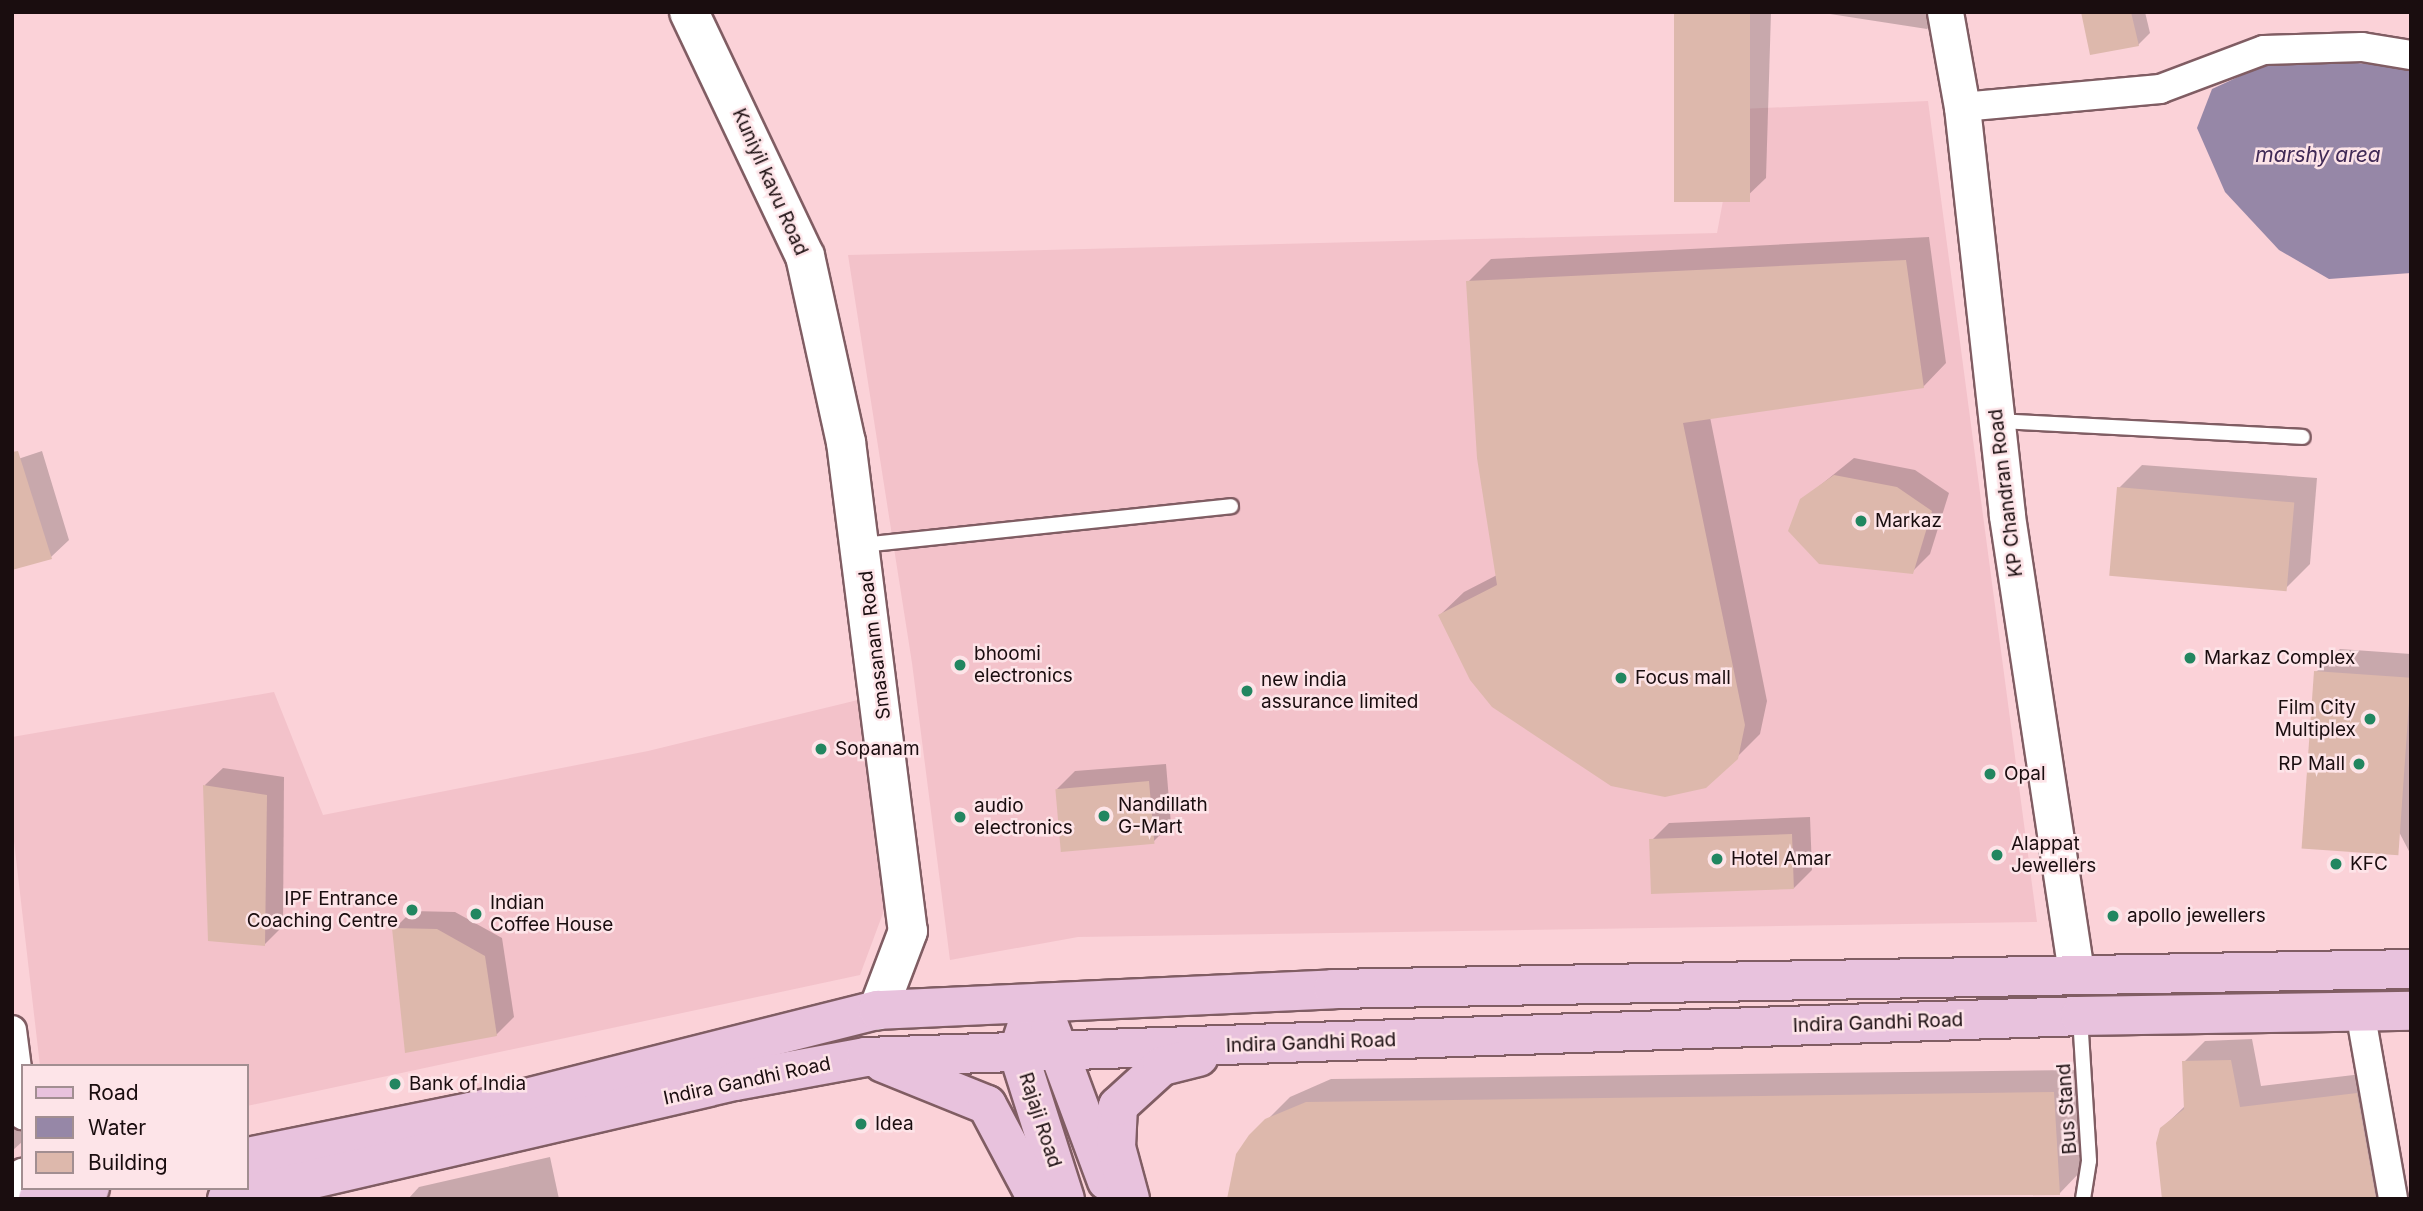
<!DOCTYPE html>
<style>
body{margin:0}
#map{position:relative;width:2423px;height:1211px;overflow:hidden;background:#fbd2d8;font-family:Inter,sans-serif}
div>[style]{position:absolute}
.built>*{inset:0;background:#f3c2ca}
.water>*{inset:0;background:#9687a7}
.shadow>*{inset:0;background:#0003}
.building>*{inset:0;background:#ddb8ac;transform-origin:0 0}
.roads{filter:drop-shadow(2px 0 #805d63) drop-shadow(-2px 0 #805d63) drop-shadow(0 2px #805d63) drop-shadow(0 -2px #805d63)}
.service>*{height:14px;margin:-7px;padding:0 7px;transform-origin:7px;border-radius:7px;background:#fff}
.minor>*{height:28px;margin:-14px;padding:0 14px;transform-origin:14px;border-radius:14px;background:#fff}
.tertiary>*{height:35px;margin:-17.5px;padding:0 17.5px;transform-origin:17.5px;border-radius:17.5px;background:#fff}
.secondary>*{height:38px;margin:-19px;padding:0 19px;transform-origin:19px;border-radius:19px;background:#fff}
.primary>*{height:38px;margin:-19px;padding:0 19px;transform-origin:19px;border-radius:19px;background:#e8c2dd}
.dots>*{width:19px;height:19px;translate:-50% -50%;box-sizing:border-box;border:4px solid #fde4e8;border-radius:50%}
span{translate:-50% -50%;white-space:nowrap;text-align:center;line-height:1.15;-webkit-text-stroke:5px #fde4e8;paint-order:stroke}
.street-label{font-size:19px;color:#1a0d0f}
.poi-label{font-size:19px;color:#1a0d0f}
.left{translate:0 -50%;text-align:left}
.right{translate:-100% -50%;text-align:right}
.water-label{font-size:21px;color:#402a56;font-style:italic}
.frame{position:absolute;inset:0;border:14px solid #1a0d0f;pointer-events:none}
.legend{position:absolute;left:21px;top:1064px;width:228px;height:126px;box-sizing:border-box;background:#fde4e8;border:2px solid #a28e91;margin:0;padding:9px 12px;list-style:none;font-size:21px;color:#1a0d0f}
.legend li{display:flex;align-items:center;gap:14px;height:35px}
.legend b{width:35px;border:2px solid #a28e91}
</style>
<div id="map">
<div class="built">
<div style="clip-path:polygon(1928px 101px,2037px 922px,1078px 937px,950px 960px,912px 663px,848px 255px,1717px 233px,1740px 109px)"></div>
<div style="clip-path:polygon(274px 692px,323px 815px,648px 751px,862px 699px,889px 897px,860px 975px,247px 1106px,247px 1066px,40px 1066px,12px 824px,12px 737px)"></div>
</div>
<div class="water">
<div style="clip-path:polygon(2331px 60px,2411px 69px,2411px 273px,2329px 279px,2279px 250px,2225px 192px,2197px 128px,2212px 89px,2264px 65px)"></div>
</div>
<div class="shadow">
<div style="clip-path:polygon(1675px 12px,1771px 12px,1766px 178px,1742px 201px)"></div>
<div style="clip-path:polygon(1817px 12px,1944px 12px,1927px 29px)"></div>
<div style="clip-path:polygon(2083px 12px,2145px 12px,2150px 33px,2138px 45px)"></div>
<div style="clip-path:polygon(1929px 237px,1946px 363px,1923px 387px,1710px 417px,1767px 701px,1760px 734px,1736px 758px,1440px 615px,1464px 592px,1497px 575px,1468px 282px,1491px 259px)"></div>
<div style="clip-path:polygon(42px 451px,69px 540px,51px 557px,13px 568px,12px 626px,12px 461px)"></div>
<div style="clip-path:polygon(1854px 458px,1915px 470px,1949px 493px,1930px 554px,1912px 572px,1802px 500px)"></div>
<div style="clip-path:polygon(2142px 465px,2317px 478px,2310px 564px,2286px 588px,2119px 488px)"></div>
<div style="clip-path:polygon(2340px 649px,2411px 654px,2411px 855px,2316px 672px)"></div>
<div style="clip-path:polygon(1166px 764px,1171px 824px,1153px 842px,1057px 789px,1075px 771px)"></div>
<div style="clip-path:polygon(223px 768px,284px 777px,283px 926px,265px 944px,205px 785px)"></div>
<div style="clip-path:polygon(1810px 817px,1812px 870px,1794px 888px,1651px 841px,1669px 823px)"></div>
<div style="clip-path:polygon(412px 911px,455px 912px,502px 938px,514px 1017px,496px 1035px,394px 929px)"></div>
<div style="clip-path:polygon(2252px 1039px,2261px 1086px,2379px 1072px,2398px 1180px,2411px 1199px,2162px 1199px,2161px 1129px,2185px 1106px,2184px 1062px,2205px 1041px)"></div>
<div style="clip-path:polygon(12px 1046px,23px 1084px,23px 1141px,12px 1151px)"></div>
<div style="clip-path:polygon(2076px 1070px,2082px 1170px,2059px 1194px,1229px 1199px,1266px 1121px,1290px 1097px,1331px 1079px)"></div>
<div style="clip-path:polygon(550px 1157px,559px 1199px,408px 1199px,419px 1187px)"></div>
</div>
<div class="building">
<div style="left:1674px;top:12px;width:76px;height:190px"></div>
<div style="clip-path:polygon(2081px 12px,2131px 12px,2139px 46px,2090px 55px)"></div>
<div style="clip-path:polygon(1906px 260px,1924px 388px,1683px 423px,1745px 725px,1738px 759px,1706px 788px,1665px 797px,1611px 786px,1492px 707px,1470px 680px,1438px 615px,1497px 585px,1477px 458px,1466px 281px)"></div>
<div style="clip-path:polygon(18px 451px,52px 559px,12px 570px,12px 452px)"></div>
<div style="clip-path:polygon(1834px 475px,1897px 487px,1932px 511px,1913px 574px,1819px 564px,1788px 531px,1800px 499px)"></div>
<div style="left:2117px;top:487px;width:178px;height:89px;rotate:5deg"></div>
<div style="left:2314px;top:671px;width:97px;height:178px;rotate:4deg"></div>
<div style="left:1149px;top:781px;width:63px;height:94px;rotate:85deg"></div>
<div style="clip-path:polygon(203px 785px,267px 795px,265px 946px,208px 941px)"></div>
<div style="left:1792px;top:834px;width:55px;height:143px;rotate:88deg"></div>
<div style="clip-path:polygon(392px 928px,437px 929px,485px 956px,497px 1036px,405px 1053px)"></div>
<div style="clip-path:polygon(2231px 1060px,2240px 1107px,2357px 1093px,2376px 1199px,2162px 1199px,2156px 1143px,2160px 1128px,2184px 1109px,2182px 1061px)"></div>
<div style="clip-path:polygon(2054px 1092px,2060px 1195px,1227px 1199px,1236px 1154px,1249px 1135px,1265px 1119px,1306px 1102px)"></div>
</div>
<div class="roads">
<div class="service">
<div style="left:1998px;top:421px;width:305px;rotate:3deg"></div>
<div style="left:862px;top:545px;width:371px;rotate:-6deg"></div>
<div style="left:2080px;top:1017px;width:144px;rotate:86.4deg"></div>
<div style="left:2089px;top:1161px;width:38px;rotate:99deg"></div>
</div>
<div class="minor">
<div style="left:1962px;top:107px;width:199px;rotate:-5.2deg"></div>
<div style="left:2160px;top:89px;width:111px;rotate:-20.6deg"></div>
<div style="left:2264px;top:50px;width:98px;rotate:-1.8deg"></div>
<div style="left:2362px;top:47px;width:50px;rotate:9.3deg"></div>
<div style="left:2360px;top:1011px;width:191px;rotate:80deg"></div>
<div style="left:12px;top:1030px;width:86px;rotate:82.6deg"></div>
<div style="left:18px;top:1199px;width:27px;rotate:-80deg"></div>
</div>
<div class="tertiary">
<div style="left:1945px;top:12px;width:97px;rotate:79.9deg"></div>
<div style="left:1962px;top:107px;width:411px;rotate:83.7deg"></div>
<div style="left:2007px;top:516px;width:461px;rotate:81.4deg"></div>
</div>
<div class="secondary">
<div style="left:689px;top:12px;width:270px;rotate:64.6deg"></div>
<div style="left:805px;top:256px;width:190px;rotate:77.6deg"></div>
<div style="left:846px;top:442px;width:493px;rotate:82.8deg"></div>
<div style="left:908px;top:931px;width:85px;rotate:110.8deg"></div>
</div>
<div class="primary">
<div style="left:1026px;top:1028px;width:25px;rotate:108deg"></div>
<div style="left:1018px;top:1052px;width:154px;rotate:72.3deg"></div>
<div style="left:1050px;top:1028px;width:163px;rotate:69.6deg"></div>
<div style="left:883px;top:1063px;width:112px;rotate:22deg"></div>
<div style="left:987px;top:1105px;width:106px;rotate:62deg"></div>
<div style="left:247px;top:1157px;width:228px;rotate:-11.4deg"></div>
<div style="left:471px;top:1112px;width:420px;rotate:-14.1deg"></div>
<div style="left:878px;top:1010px;width:455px;rotate:-2.6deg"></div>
<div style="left:1333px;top:989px;width:1078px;rotate:-1.06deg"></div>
<div style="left:38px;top:1199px;width:53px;rotate:-11.9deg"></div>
<div style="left:227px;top:1199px;width:522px;rotate:-13.08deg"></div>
<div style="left:735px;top:1081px;width:133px;rotate:-10.4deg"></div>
<div style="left:866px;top:1057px;width:1215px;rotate:-1.93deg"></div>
<div style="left:2080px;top:1016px;width:331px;rotate:-0.9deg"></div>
<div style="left:1130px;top:1199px;width:54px;rotate:-105.1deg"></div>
<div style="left:1116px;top:1147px;width:41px;rotate:-87.2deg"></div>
<div style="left:1118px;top:1106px;width:59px;rotate:-42.3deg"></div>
<div style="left:1162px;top:1066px;width:38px;rotate:-14deg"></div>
</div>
</div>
<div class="dots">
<div style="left:1861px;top:521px;background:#228660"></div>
<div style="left:2190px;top:658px;background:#228660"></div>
<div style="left:960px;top:665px;background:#228660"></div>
<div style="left:1621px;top:678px;background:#228660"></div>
<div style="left:1247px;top:691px;background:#228660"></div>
<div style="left:2370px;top:719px;background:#228660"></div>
<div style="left:821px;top:749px;background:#228660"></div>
<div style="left:2359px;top:764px;background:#228660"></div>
<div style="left:1990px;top:774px;background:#228660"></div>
<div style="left:1104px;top:816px;background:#228660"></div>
<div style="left:960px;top:817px;background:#228660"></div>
<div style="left:1997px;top:855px;background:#228660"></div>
<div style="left:1717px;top:859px;background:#228660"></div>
<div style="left:2336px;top:864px;background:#228660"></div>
<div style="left:412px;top:910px;background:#228660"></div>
<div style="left:476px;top:914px;background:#228660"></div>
<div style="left:2113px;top:916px;background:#228660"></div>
<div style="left:395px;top:1084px;background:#228660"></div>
<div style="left:861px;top:1124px;background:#228660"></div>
</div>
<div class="street-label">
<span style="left:770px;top:182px;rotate:66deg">Kuniyil kavu Road</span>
<span style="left:2006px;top:493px;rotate:-97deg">KP Chandran Road</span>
<span style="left:875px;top:645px;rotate:-97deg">Smasanam Road</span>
<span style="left:1878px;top:1023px;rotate:-2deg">Indira Gandhi Road</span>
<span style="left:1311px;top:1043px;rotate:-2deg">Indira Gandhi Road</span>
<span style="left:747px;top:1081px;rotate:-12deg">Indira Gandhi Road</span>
<span style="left:2067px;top:1109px;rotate:-94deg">Bus Stand</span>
<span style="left:1040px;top:1120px;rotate:72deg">Rajaji Road</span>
</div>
<div class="poi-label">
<span class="left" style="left:1875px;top:521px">Markaz</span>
<span class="left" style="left:974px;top:665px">bhoomi<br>electronics</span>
<span class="left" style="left:2204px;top:658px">Markaz Complex</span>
<span class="left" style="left:1635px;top:678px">Focus mall</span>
<span class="left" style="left:1261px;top:691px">new india<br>assurance limited</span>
<span class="right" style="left:2356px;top:719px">Film City<br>Multiplex</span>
<span class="left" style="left:835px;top:749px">Sopanam</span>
<span class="right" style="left:2345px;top:764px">RP Mall</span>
<span class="left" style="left:2004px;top:774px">Opal</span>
<span class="left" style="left:1118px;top:816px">Nandillath<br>G-Mart</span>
<span class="left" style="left:974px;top:817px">audio<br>electronics</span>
<span class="left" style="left:2011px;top:855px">Alappat<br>Jewellers</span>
<span class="left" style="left:1731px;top:859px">Hotel Amar</span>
<span class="left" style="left:2350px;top:864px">KFC</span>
<span class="right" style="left:398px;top:910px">IPF Entrance<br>Coaching Centre</span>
<span class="left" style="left:490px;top:914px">Indian<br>Coffee House</span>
<span class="left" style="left:2127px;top:916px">apollo jewellers</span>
<span class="left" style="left:409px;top:1084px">Bank of India</span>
<span class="left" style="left:875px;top:1124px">Idea</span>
</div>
<div class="water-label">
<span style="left:2318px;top:155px">marshy area</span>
</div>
<div class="frame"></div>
<ul class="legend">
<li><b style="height:9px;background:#e8c2dd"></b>Road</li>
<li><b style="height:19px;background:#9687a7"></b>Water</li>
<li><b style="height:19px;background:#ddb8ac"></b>Building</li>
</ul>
</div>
